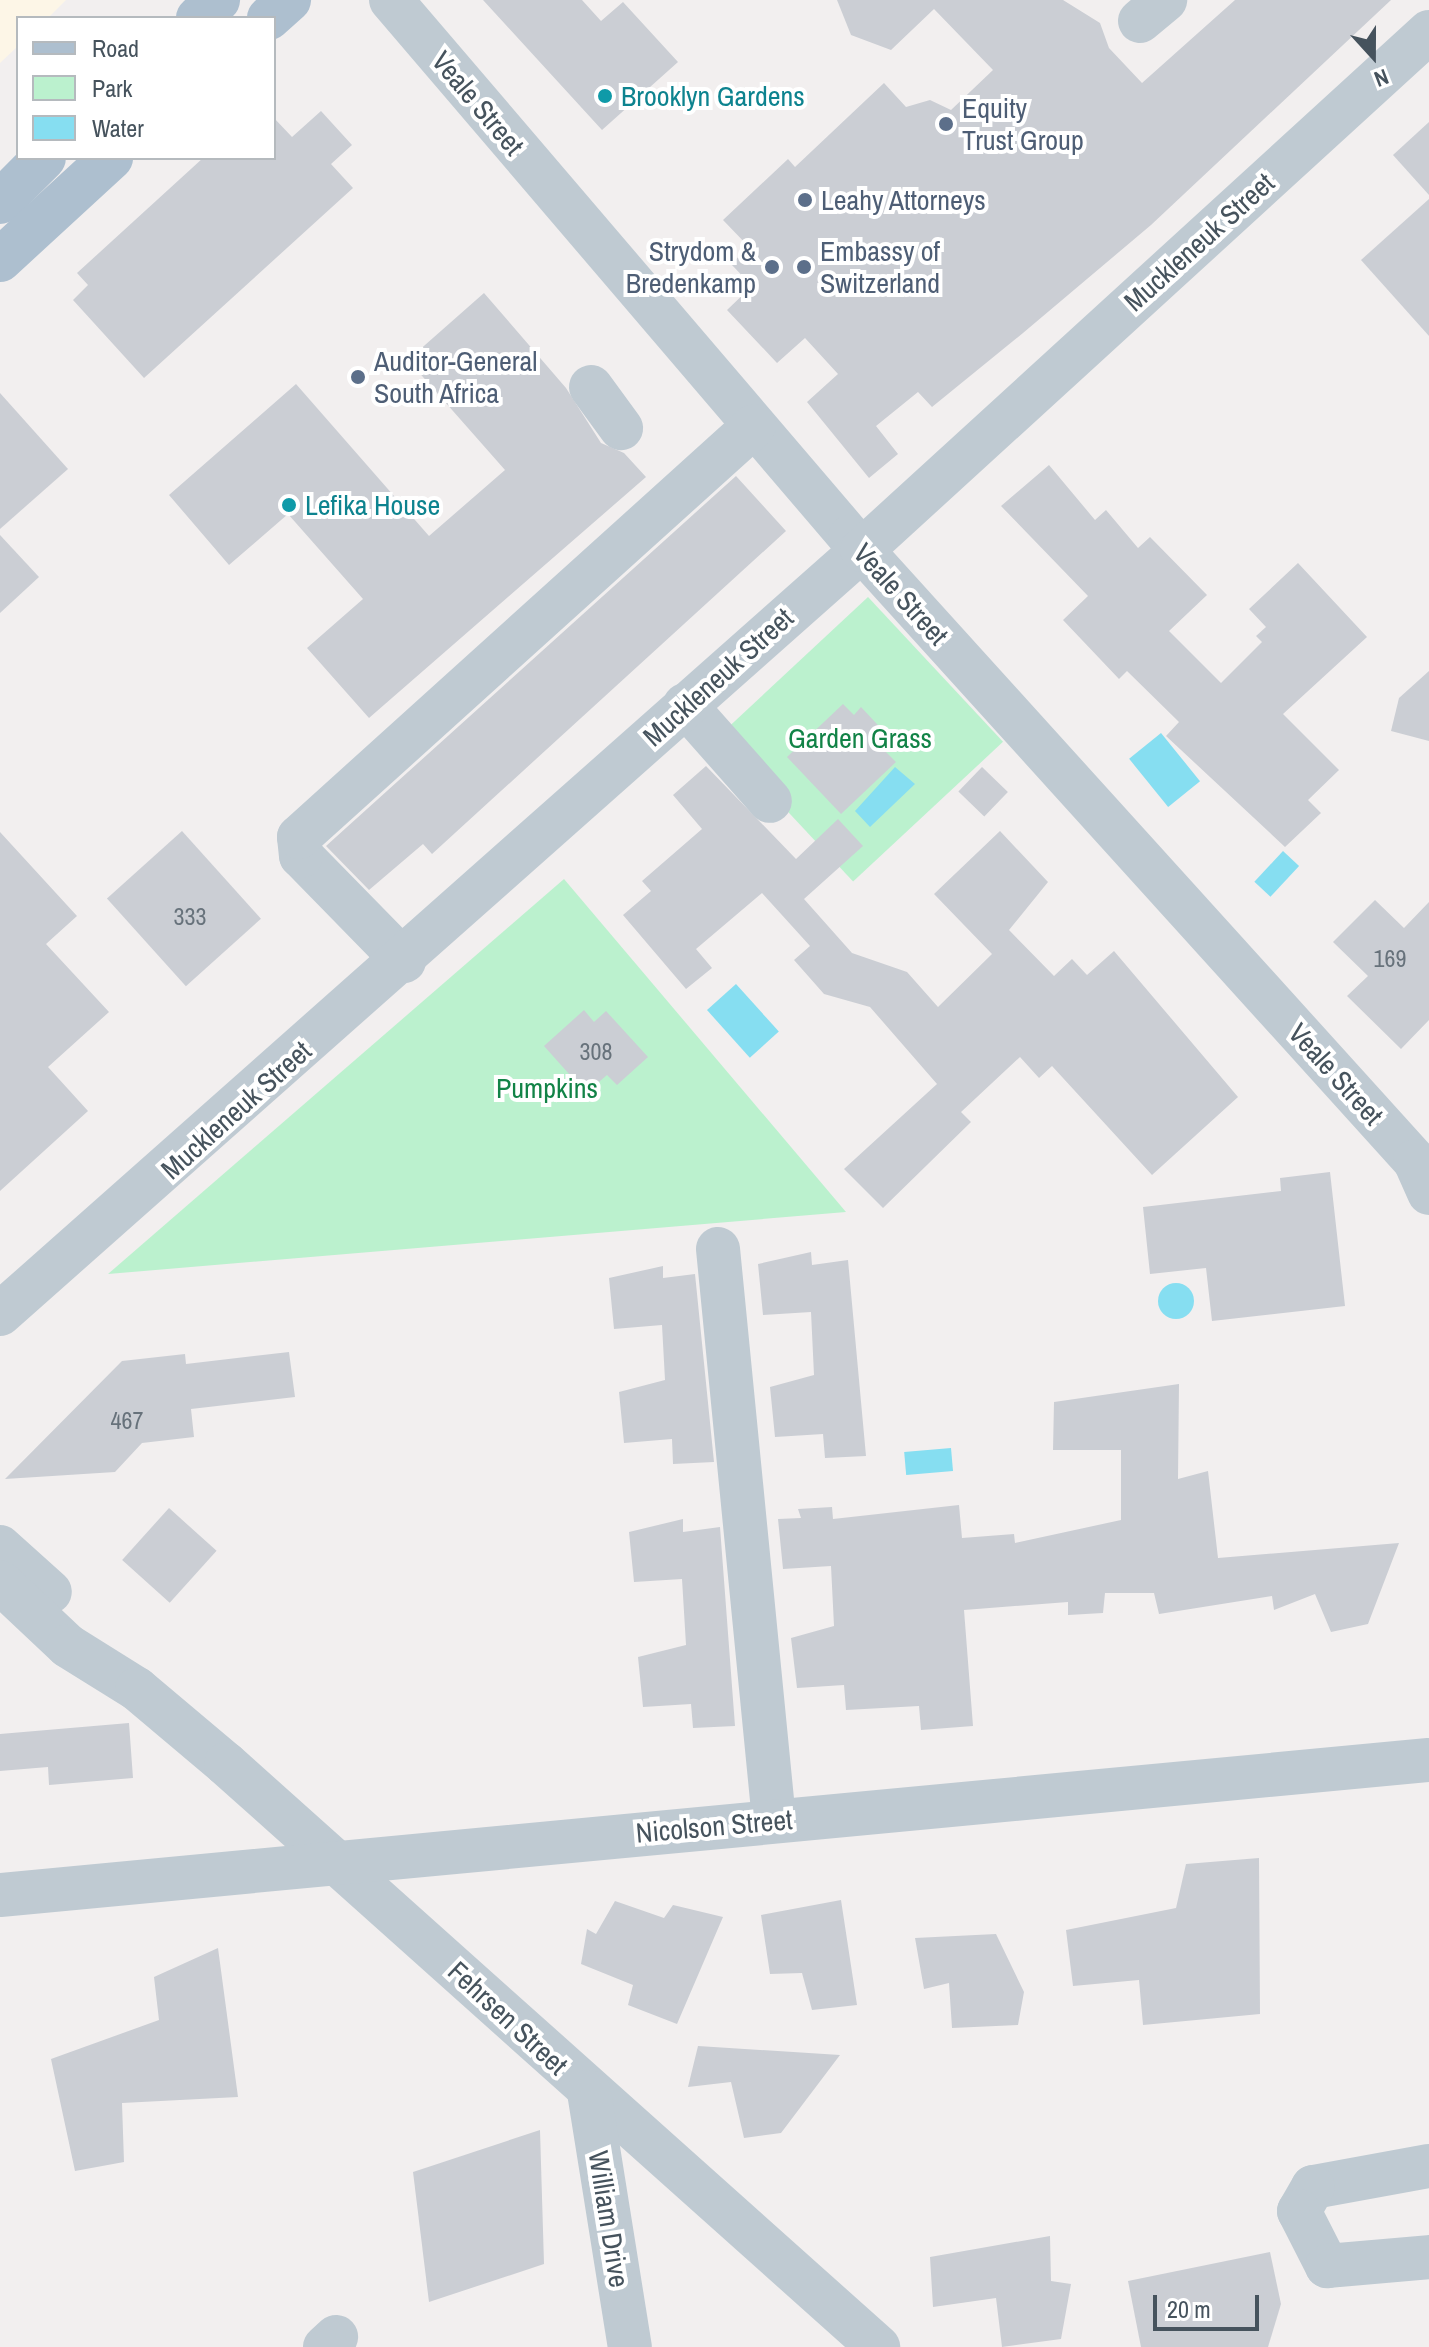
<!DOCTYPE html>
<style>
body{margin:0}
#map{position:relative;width:1429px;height:2347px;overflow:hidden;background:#f2efef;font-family:"Archivo Narrow",sans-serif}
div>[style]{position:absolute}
.commercial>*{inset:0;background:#fdf6e7}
.green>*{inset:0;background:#bbf1ce;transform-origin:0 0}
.water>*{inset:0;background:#86def1;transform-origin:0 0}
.round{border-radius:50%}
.building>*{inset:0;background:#cbced4;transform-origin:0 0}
.minor>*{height:44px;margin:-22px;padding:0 22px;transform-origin:22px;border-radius:22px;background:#bfcad2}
.major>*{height:44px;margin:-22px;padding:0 22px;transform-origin:22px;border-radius:22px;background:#adbfcf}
.dots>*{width:22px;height:22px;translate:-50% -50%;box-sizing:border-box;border:4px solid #fff;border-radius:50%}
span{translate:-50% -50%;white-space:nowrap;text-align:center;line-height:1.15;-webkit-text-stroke:8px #fff;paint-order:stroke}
.number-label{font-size:24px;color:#67727b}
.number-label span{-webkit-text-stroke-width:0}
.culture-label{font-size:28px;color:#0d838f}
.left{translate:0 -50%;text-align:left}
.street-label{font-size:28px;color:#46535d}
.service-label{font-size:28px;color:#4e5e75}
.right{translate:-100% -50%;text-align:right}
.park-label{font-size:28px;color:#128347}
.legend{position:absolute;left:16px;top:16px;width:260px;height:144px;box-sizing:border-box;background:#fff;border:2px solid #b5babe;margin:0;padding:10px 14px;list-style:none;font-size:24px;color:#46535d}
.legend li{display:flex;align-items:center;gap:16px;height:40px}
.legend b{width:40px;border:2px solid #b5babe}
.north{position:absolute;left:1333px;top:16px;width:80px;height:80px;-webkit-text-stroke:6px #fff;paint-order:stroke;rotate:159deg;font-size:22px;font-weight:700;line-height:32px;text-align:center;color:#46535d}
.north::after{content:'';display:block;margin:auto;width:28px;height:36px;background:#46535d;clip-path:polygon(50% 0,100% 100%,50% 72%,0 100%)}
.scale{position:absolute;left:1153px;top:2295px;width:106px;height:36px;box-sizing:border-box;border:4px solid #46535d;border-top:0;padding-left:10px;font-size:24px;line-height:28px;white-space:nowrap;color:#46535d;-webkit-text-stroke:6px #fff;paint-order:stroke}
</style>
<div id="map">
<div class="commercial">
<div style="clip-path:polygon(0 0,66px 0,48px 18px,18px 18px,18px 46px,0 63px)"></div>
</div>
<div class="green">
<div style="left:868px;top:597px;width:198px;height:205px;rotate:47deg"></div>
<div style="clip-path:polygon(564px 879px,846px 1212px,108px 1274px)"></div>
</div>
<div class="water">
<div style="left:1161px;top:733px;width:62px;height:41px;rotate:51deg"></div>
<div style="clip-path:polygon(895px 767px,915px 784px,870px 827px,855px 811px)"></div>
<div style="left:1283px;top:851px;width:22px;height:42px;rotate:43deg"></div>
<div style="left:736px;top:984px;width:64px;height:39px;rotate:48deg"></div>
<div class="round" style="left:1158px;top:1283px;width:36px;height:36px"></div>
<div style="left:951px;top:1448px;width:23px;height:47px;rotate:85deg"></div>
</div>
<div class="building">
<div style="clip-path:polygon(483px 0,582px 0,601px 21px,623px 2px,678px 62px,602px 130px)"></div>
<div style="clip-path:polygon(837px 0,1063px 0,1100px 23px,1109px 48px,1142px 83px,1235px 0,1391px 0,1151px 225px,1023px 333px,932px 407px,918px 392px,876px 426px,898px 454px,869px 478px,807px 402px,838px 374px,805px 338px,777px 363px,727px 310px,752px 286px,731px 264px,749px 247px,723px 220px,788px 159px,795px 167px,884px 83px,906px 107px,930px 100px,951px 110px,993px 70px,934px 9px,891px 50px,851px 35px)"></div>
<div style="clip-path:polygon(321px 111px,352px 145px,331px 164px,353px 188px,144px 378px,73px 300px,88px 285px,77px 273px,203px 158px,274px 158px,274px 118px,292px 137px)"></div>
<div style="clip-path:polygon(1429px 122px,1429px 195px,1393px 155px)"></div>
<div style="clip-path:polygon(1429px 199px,1429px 336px,1361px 260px)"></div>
<div style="clip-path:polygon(484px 293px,566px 388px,601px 443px,624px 453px,646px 477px,369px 718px,307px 648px,363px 599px,288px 514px,229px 565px,169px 495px,296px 384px,429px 536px,505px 470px,408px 360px)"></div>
<div style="clip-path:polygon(0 393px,68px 469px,0 529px)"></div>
<div style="clip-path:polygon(1049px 465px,1095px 520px,1106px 510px,1138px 548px,1150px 537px,1207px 595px,1169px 631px,1221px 683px,1262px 642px,1256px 636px,1266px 627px,1249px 609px,1298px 563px,1367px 637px,1283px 714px,1339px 770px,1308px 800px,1321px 813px,1285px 847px,1166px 736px,1179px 722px,1127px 671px,1119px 679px,1063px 620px,1088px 596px,1001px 506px)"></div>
<div style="clip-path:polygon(736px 476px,786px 531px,432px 854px,423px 844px,369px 890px,326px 846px)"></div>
<div style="clip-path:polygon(0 535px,39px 577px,0 613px)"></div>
<div style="clip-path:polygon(1429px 671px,1429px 741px,1391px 731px,1399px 698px)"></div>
<div style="clip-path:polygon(843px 704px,854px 715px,861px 707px,891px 739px,881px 747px,896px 762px,841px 814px,787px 757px)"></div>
<div style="clip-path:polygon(706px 766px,796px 859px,838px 819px,863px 846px,804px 899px,852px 953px,907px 972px,938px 1007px,992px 954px,934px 894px,1000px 831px,1048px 882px,1009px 930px,1054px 976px,1072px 959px,1087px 975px,1114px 951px,1238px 1097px,1152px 1175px,1052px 1066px,1039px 1078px,1020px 1057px,961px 1112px,971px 1122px,883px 1208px,844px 1169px,937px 1084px,870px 1007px,824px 994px,794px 960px,810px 946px,762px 893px,696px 949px,712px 968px,686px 989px,623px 915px,651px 891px,642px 881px,702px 829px,673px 795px)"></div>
<div style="left:982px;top:767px;width:36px;height:34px;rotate:44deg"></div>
<div style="left:182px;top:831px;width:118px;height:101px;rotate:48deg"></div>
<div style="clip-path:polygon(0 832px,77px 916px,46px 944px,109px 1012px,48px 1067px,88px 1111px,0 1191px)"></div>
<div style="clip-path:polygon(1375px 900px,1404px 928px,1429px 902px,1429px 1020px,1401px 1049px,1347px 996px,1368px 976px,1333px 942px)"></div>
<div style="clip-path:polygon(584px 1010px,594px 1022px,606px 1011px,648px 1057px,617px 1085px,607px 1075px,586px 1093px,544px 1046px)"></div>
<div style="clip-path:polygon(1330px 1172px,1345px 1306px,1212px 1321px,1206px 1268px,1150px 1274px,1143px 1207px,1281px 1191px,1280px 1178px)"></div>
<div style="clip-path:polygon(811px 1252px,812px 1265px,848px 1260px,866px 1456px,825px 1458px,823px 1434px,775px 1437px,770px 1387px,814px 1375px,811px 1312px,763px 1315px,758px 1264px)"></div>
<div style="clip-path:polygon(663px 1266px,663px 1278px,695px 1274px,714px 1462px,673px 1464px,672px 1439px,624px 1443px,619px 1392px,665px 1380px,662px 1325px,614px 1329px,609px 1278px)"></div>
<div style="clip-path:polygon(289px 1352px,295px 1397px,191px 1409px,194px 1437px,142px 1443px,115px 1472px,5px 1479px,122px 1361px,185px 1354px,186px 1364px)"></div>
<div style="clip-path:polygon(1179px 1384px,1178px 1479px,1208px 1471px,1218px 1558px,1399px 1543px,1368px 1624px,1331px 1632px,1315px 1594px,1274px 1610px,1272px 1596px,1159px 1614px,1154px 1593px,1105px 1593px,1103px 1613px,1068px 1615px,1068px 1602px,964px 1610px,973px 1726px,921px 1730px,919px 1706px,846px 1710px,844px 1685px,797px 1688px,791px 1638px,834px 1626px,831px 1566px,783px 1569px,778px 1519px,801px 1518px,798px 1509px,832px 1507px,833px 1519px,959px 1505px,962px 1538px,1014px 1534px,1015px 1543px,1121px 1520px,1121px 1450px,1053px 1450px,1054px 1402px)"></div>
<div style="left:169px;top:1508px;width:64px;height:70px;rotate:42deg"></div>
<div style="clip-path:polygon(683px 1519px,683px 1532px,720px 1527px,735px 1726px,693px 1728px,691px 1704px,643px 1707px,638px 1657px,686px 1645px,682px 1579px,634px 1582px,629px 1532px)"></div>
<div style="clip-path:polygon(129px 1723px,133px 1778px,49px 1785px,48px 1767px,0 1771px,0 1734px)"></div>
<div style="clip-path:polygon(1259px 1858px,1260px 2014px,1143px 2025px,1139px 1980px,1073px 1986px,1066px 1930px,1176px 1908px,1186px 1864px)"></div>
<div style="clip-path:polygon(841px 1900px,857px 2005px,812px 2010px,802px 1973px,770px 1974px,761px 1915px)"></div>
<div style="clip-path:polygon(615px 1901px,664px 1918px,673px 1905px,723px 1917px,677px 2024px,628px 2005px,633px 1985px,581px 1964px,587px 1929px,596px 1934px)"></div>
<div style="clip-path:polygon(996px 1934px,1024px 1992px,1018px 2025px,952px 2028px,949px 1983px,924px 1989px,915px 1938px)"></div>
<div style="clip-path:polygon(218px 1948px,238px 2097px,122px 2103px,124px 2162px,75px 2171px,51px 2059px,159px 2020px,154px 1977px)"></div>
<div style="clip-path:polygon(698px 2046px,840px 2055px,781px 2133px,744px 2138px,731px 2082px,688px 2087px)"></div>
<div style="clip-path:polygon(540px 2130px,544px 2264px,429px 2302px,413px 2172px)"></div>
<div style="clip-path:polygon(1050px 2236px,1051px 2281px,1071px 2284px,1061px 2339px,1002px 2347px,996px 2298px,933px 2307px,930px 2257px)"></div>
<div style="clip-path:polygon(1270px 2252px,1281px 2304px,1268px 2347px,1141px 2347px,1128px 2281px)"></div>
</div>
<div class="minor">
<div style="left:391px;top:0;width:706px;rotate:49.48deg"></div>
<div style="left:850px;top:537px;width:842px;rotate:47.84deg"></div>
<div style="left:1415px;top:1161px;width:35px;rotate:66deg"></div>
<div style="left:1140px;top:21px;width:33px;rotate:-40deg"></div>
<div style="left:591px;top:387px;width:51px;rotate:53.8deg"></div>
<div style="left:685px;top:705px;width:128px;rotate:48.5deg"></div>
<div style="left:404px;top:961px;width:147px;rotate:-134.4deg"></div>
<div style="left:301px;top:856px;width:19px;rotate:-96deg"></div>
<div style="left:299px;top:837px;width:613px;rotate:-42.09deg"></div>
<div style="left:718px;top:1249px;width:574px;rotate:84.4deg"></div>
<div style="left:0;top:1314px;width:1152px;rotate:-41.55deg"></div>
<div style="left:862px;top:550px;width:768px;rotate:-42.41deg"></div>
<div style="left:0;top:1547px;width:67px;rotate:42deg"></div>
<div style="left:0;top:1582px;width:93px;rotate:43.3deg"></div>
<div style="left:68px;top:1646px;width:81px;rotate:31.9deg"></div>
<div style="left:137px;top:1689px;width:116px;rotate:40.1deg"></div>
<div style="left:226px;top:1764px;width:875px;rotate:41.8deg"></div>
<div style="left:0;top:1895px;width:1435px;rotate:-5.4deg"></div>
<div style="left:589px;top:2092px;width:258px;rotate:80.9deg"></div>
<div style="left:1429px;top:2166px;width:118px;rotate:169.7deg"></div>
<div style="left:1313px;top:2187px;width:28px;rotate:120deg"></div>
<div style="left:1299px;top:2211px;width:62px;rotate:63deg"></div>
<div style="left:1327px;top:2266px;width:102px;rotate:-5deg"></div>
<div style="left:325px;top:2347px;width:15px;rotate:-42deg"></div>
</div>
<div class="major">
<div style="left:198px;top:18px;width:27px;rotate:-42deg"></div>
<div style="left:269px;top:18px;width:27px;rotate:-42deg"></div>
<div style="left:0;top:202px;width:62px;rotate:-45deg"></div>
<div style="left:0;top:260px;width:151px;rotate:-42.6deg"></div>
</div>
<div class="dots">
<div style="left:605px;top:96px;background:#0f9aa8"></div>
<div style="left:946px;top:124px;background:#5c6f8a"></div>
<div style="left:805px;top:200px;background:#5c6f8a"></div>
<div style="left:772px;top:267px;background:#5c6f8a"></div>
<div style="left:804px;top:267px;background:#5c6f8a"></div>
<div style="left:358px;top:377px;background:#5c6f8a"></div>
<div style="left:289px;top:505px;background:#0f9aa8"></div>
</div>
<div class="number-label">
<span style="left:190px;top:917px">333</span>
<span style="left:1390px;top:959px">169</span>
<span style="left:596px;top:1052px">308</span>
<span style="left:127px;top:1421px">467</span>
</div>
<div class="culture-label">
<span class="left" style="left:621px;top:96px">Brooklyn Gardens</span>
<span class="left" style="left:305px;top:505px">Lefika House</span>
</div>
<div class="street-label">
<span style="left:478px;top:103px;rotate:50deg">Veale Street</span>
<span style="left:1199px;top:242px;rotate:-42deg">Muckleneuk Street</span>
<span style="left:901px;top:594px;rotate:48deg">Veale Street</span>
<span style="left:718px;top:677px;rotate:-42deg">Muckleneuk Street</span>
<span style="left:1336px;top:1074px;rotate:48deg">Veale Street</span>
<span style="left:236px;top:1110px;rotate:-42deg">Muckleneuk Street</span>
<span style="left:714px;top:1826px;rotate:-5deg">Nicolson Street</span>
<span style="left:508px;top:2018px;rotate:43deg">Fehrsen Street</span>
<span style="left:609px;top:2219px;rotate:81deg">William Drive</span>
</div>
<div class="service-label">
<span class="left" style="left:962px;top:124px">Equity<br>Trust Group</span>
<span class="left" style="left:821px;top:200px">Leahy Attorneys</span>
<span class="right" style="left:756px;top:267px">Strydom &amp;<br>Bredenkamp</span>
<span class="left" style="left:820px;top:267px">Embassy of<br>Switzerland</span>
<span class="left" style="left:374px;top:377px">Auditor-General<br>South Africa</span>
</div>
<div class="park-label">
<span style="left:860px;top:738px">Garden Grass</span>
<span style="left:547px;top:1088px">Pumpkins</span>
</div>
<ul class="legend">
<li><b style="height:10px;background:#adbfcf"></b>Road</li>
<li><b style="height:22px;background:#bbf1ce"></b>Park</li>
<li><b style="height:22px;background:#86def1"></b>Water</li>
</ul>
<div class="north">N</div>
<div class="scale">20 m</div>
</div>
